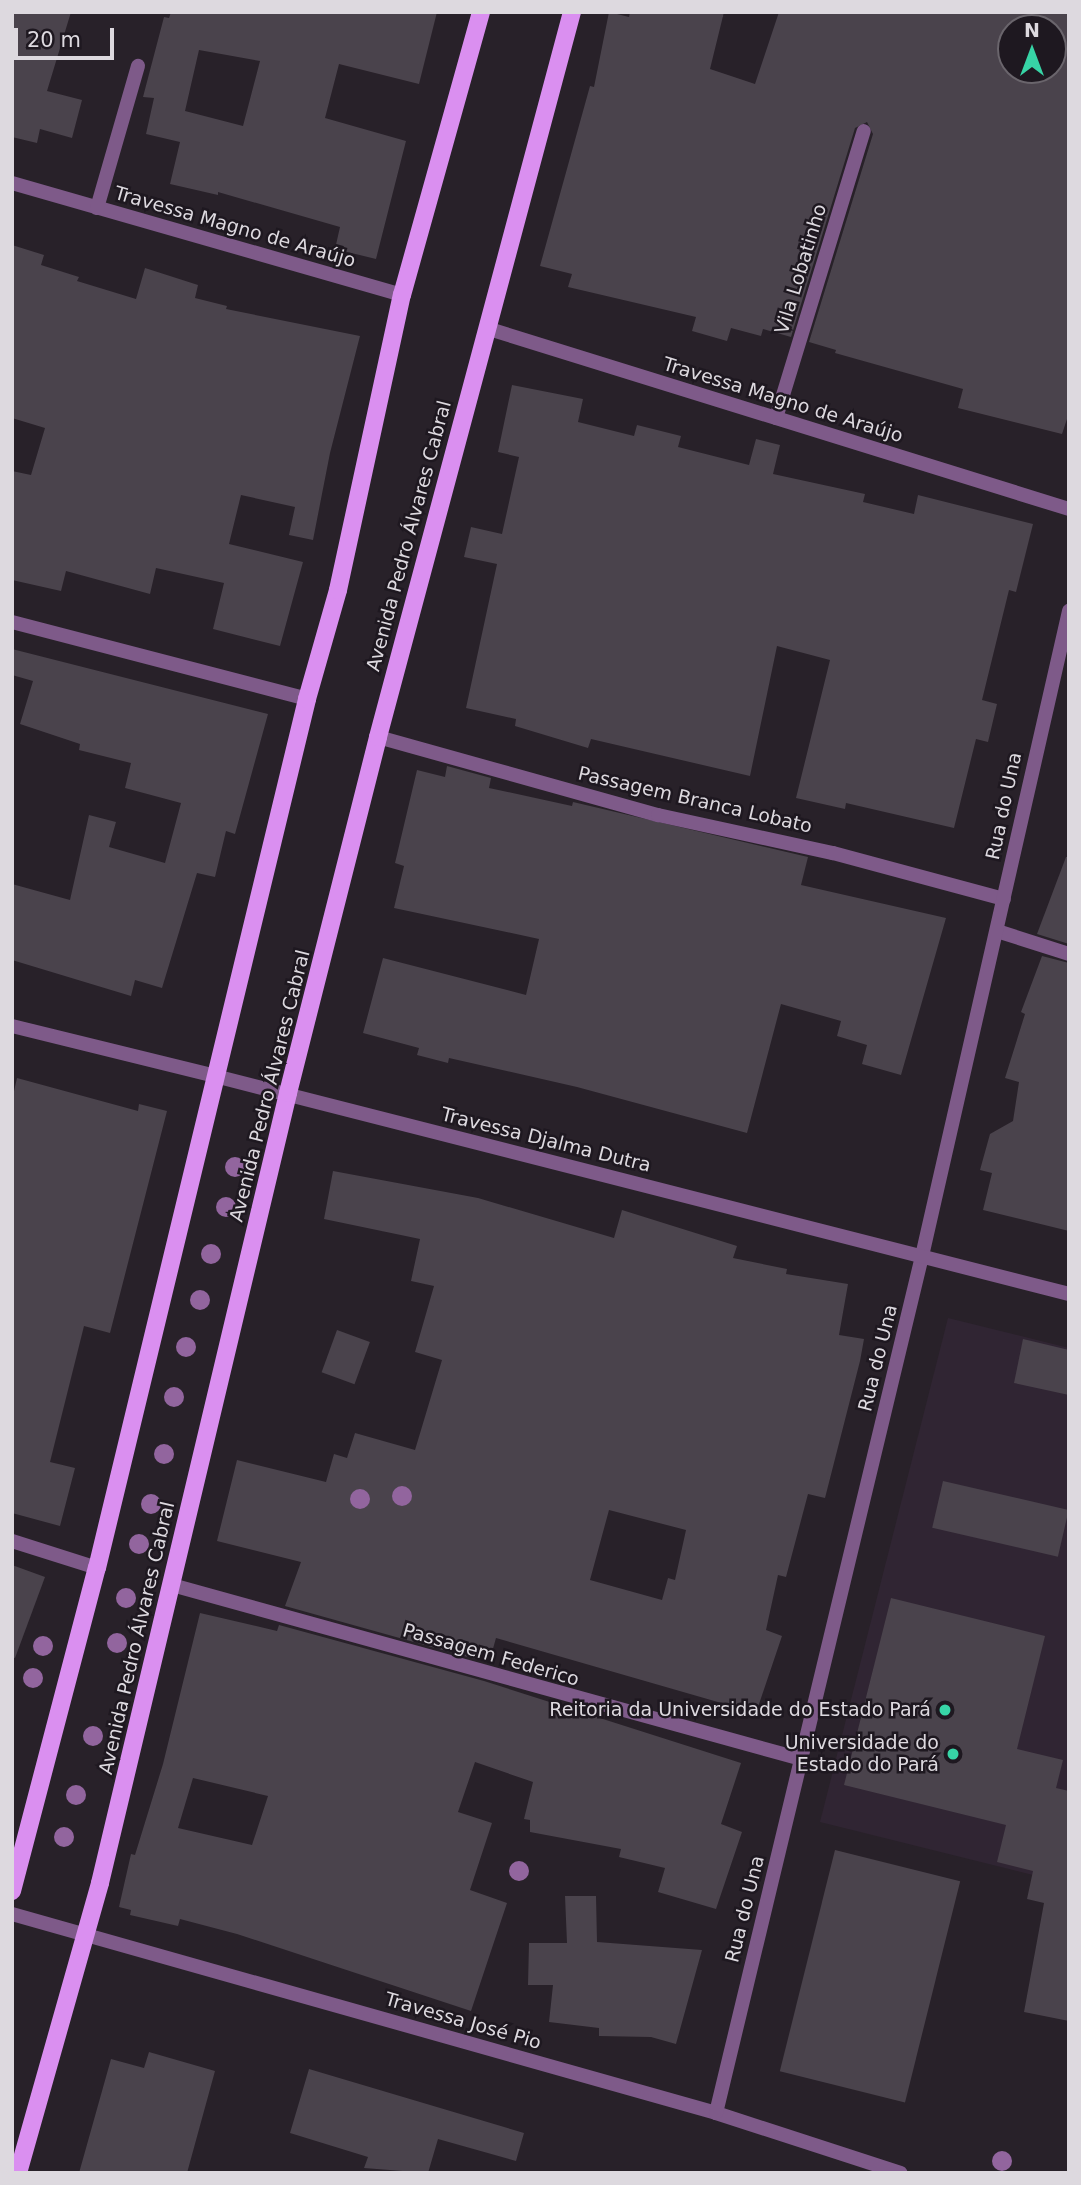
<!DOCTYPE html>
<meta charset="utf-8">
<style>
body{margin:0}
#map{position:relative;width:1081px;height:2185px;overflow:hidden;background:#282129;font-family:"DejaVu Sans",sans-serif}
div>[style]{position:absolute}
.built>*{inset:0;background:#302533}
.building>*{inset:0;background:#4a434c;transform-origin:0 0}
.service>*{height:14px;margin:-7px;padding:0 7px;transform-origin:7px;border-radius:7px;background:#7e5a89}
.minor>*{height:14px;margin:-7px;padding:0 7px;transform-origin:7px;border-radius:7px;background:#7e5a89}
.tertiary>*{height:14px;margin:-7px;padding:0 7px;transform-origin:7px;border-radius:7px;background:#7e5a89}
.primary>*{height:18px;margin:-9px;padding:0 9px;transform-origin:9px;border-radius:9px;background:#da8ff0}
.trees>*{width:20px;height:20px;margin:-10px;border-radius:50%;background:#92659e}
.dots>*{width:19px;height:19px;translate:-50% -50%;box-sizing:border-box;border:4px solid #1e1820;border-radius:50%}
span{translate:-50% -50%;white-space:nowrap;text-align:center;line-height:1.15;-webkit-text-stroke:5px #1e1820;paint-order:stroke}
.street-label{font-size:19px;color:#ddd9df}
.poi-label{font-size:19px;color:#ddd9df}
.right{translate:-100% -50%;text-align:right}
.frame{position:absolute;inset:0;border:14px solid #ddd9df;pointer-events:none}
.north{position:absolute;left:997px;top:14px;width:70px;height:70px;box-sizing:border-box;background:#1e1820;border:2px solid #6a656c;border-radius:50%;rotate:0deg;font-size:19px;font-weight:700;line-height:28px;text-align:center;color:#ddd9df}
.north::after{content:'';display:block;margin:auto;width:24px;height:32px;background:#37d4a6;clip-path:polygon(50% 0,100% 100%,50% 72%,0 100%)}
.scale{position:absolute;left:14px;top:28px;width:100px;height:32px;box-sizing:border-box;border:4px solid #ddd9df;border-top:0;padding-left:9px;font-size:21px;line-height:24px;white-space:nowrap;color:#ddd9df;-webkit-text-stroke:5px #1e1820;paint-order:stroke}
</style>
<div id="map">
<div class="built">
<div style="clip-path:polygon(948px 1318px,1069px 1348px,1069px 1884px,820px 1822px)"></div>
</div>
<div class="building">
<div style="clip-path:polygon(12px 12px,71px 12px,47px 91px,82px 100px,72px 138px,40px 129px,37px 143px,12px 137px)"></div>
<div style="clip-path:polygon(evenodd,171px 12px,437px 12px,419px 84px,339px 64px,325px 118px,406px 141px,376px 259px,335px 249px,340px 227px,218px 192px,218px 195px,170px 184px,180px 142px,146px 134px,154px 98px,143px 97px,164px 17px,169px 18px,171px 12px,199px 50px,260px 61px,243px 126px,185px 111px,199px 50px)"></div>
<div style="clip-path:polygon(evenodd,609px 12px,629px 17px,630px 12px,724px 12px,710px 69px,755px 84px,779px 12px,1069px 12px,1069px 413px,1062px 434px,958px 408px,963px 389px,835px 353px,836px 350px,809px 342px,873px 134px,867px 122px,855px 128px,791px 337px,763px 329px,761px 336px,731px 328px,727px 341px,692px 331px,696px 317px,568px 287px,572px 274px,540px 266px,590px 86px,594px 87px,609px 12px,1011px 28px,1053px 28px,1053px 70px,1011px 70px,1011px 28px)"></div>
<div style="clip-path:polygon(12px 245px,44px 255px,41px 265px,79px 277px,77px 281px,136px 299px,145px 268px,198px 285px,195px 298px,227px 306px,226px 309px,360px 336px,330px 453px,313px 540px,289px 535px,295px 507px,241px 495px,229px 544px,303px 562px,280px 646px,213px 629px,224px 583px,156px 568px,150px 594px,66px 571px,61px 591px,12px 580px,12px 471px,31px 475px,45px 428px,12px 418px)"></div>
<div style="clip-path:polygon(512px 385px,583px 399px,578px 422px,634px 436px,637px 425px,681px 436px,678px 447px,749px 465px,756px 439px,780px 445px,773px 474px,865px 494px,863px 502px,914px 514px,918px 495px,1033px 524px,1016px 592px,1009px 590px,982px 700px,997px 704px,988px 742px,976px 739px,954px 828px,846px 803px,845px 809px,796px 798px,830px 660px,777px 646px,750px 776px,591px 739px,588px 748px,515px 726px,516px 719px,466px 708px,497px 564px,464px 557px,471px 527px,502px 534px,519px 457px,498px 452px)"></div>
<div style="clip-path:polygon(12px 649px,268px 714px,235px 834px,226px 831px,215px 877px,197px 873px,162px 988px,135px 980px,131px 996px,12px 960px,12px 884px,70px 900px,89px 815px,116px 822px,109px 847px,165px 863px,181px 803px,125px 788px,131px 763px,79px 750px,80px 744px,20px 724px,33px 681px,12px 675px)"></div>
<div style="clip-path:polygon(447px 766px,491px 778px,489px 788px,572px 806px,573px 802px,808px 857px,801px 885px,946px 918px,901px 1075px,862px 1064px,867px 1045px,837px 1036px,841px 1021px,781px 1004px,747px 1133px,577px 1087px,449px 1058px,448px 1063px,417px 1055px,419px 1048px,363px 1033px,383px 958px,526px 995px,539px 939px,394px 908px,404px 866px,395px 863px,417px 770px,445px 777px)"></div>
<div style="clip-path:polygon(1066px 857px,1069px 857px,1069px 944px,1037px 934px)"></div>
<div style="clip-path:polygon(1042px 956px,1069px 963px,1069px 1231px,983px 1210px,992px 1173px,980px 1170px,990px 1134px,1013px 1121px,1019px 1082px,1005px 1078px,1025px 1014px,1021px 1012px)"></div>
<div style="clip-path:polygon(17px 1078px,138px 1111px,139px 1104px,167px 1111px,110px 1333px,84px 1326px,50px 1462px,75px 1468px,60px 1526px,12px 1513px,12px 1100px)"></div>
<div style="clip-path:polygon(evenodd,333px 1171px,478px 1198px,614px 1238px,622px 1210px,737px 1246px,733px 1258px,787px 1269px,786px 1274px,848px 1284px,839px 1335px,864px 1339px,860px 1361px,825px 1498px,808px 1494px,786px 1577px,778px 1575px,766px 1630px,782px 1636px,756px 1713px,496px 1638px,489px 1663px,285px 1606px,301px 1562px,217px 1541px,237px 1460px,326px 1482px,334px 1454px,347px 1458px,355px 1433px,415px 1450px,442px 1360px,415px 1352px,434px 1286px,411px 1281px,420px 1239px,324px 1219px,333px 1171px,609px 1510px,686px 1530px,675px 1580px,668px 1578px,662px 1600px,590px 1580px,609px 1510px)"></div>
<div style="left:337px;top:1330px;width:35px;height:45px;rotate:20deg"></div>
<div style="clip-path:polygon(1023px 1339px,1069px 1350px,1069px 1395px,1014px 1383px)"></div>
<div style="left:943px;top:1481px;width:129px;height:48px;rotate:13deg"></div>
<div style="clip-path:polygon(12px 1565px,45px 1577px,15px 1658px,12px 1657px)"></div>
<div style="clip-path:polygon(891px 1598px,1045px 1636px,1017px 1749px,1063px 1760px,1056px 1788px,1069px 1791px,1069px 2021px,1024px 2012px,1044px 1903px,1027px 1899px,1033px 1871px,997px 1862px,1006px 1825px,844px 1785px)"></div>
<div style="clip-path:polygon(evenodd,200px 1613px,277px 1631px,279px 1625px,484px 1681px,741px 1763px,721px 1824px,742px 1832px,716px 1909px,658px 1892px,665px 1868px,619px 1857px,621px 1849px,530px 1832px,530px 1820px,524px 1819px,533px 1782px,475px 1762px,458px 1812px,492px 1823px,470px 1890px,507px 1903px,471px 2011px,237px 1934px,180px 1919px,178px 1926px,130px 1915px,131px 1910px,119px 1907px,131px 1854px,135px 1855px,163px 1764px,200px 1613px,193px 1778px,268px 1796px,252px 1845px,178px 1828px,193px 1778px)"></div>
<div style="left:835px;top:1850px;width:129px;height:228px;rotate:14deg"></div>
<div style="clip-path:polygon(565px 1896px,596px 1896px,597px 1942px,702px 1950px,676px 2044px,651px 2037px,599px 2036px,599px 2028px,549px 2022px,553px 1985px,528px 1985px,529px 1943px,567px 1943px)"></div>
<div style="clip-path:polygon(149px 2052px,215px 2071px,187px 2173px,79px 2173px,111px 2059px,144px 2068px)"></div>
<div style="clip-path:polygon(309px 2069px,524px 2133px,516px 2161px,438px 2139px,428px 2173px,364px 2168px,368px 2157px,290px 2133px)"></div>
</div>
<div class="service">
<div style="left:776px;top:418px;width:300px;rotate:-73deg"></div>
</div>
<div class="minor">
<div style="left:12px;top:183px;width:406px;rotate:16deg"></div>
<div style="left:97px;top:208px;width:148px;rotate:-73.9deg"></div>
<div style="left:486px;top:328px;width:610px;rotate:17.25deg"></div>
<div style="left:12px;top:622px;width:305px;rotate:14.6deg"></div>
<div style="left:378px;top:737px;width:291px;rotate:15.6deg"></div>
<div style="left:658px;top:815px;width:179px;rotate:12.3deg"></div>
<div style="left:833px;top:853px;width:177px;rotate:15.1deg"></div>
<div style="left:997px;top:931px;width:76px;rotate:17.7deg"></div>
<div style="left:12px;top:1026px;width:209px;rotate:13.8deg"></div>
<div style="left:12px;top:1541px;width:89px;rotate:17.6deg"></div>
<div style="left:172px;top:1585px;width:653px;rotate:15.46deg"></div>
<div style="left:12px;top:1914px;width:732px;rotate:15.78deg"></div>
<div style="left:716px;top:2113px;width:194px;rotate:18deg"></div>
<div style="left:716px;top:2113px;width:881px;rotate:-76.48deg"></div>
<div style="left:922px;top:1256px;width:662px;rotate:-77.16deg"></div>
</div>
<div class="tertiary">
<div style="left:215px;top:1076px;width:881px;rotate:14.32deg"></div>
</div>
<div class="primary">
<div style="left:12px;top:1891px;width:334px;rotate:-75.3deg"></div>
<div style="left:97px;top:1568px;width:894px;rotate:-76.41deg"></div>
<div style="left:307px;top:699px;width:113px;rotate:-74.1deg"></div>
<div style="left:338px;top:590px;width:302px;rotate:-77.8deg"></div>
<div style="left:402px;top:295px;width:294px;rotate:-74.4deg"></div>
<div style="left:18px;top:2173px;width:301px;rotate:-74.2deg"></div>
<div style="left:100px;top:1883px;width:812px;rotate:-76.61deg"></div>
<div style="left:288px;top:1093px;width:367px;rotate:-75.8deg"></div>
<div style="left:378px;top:737px;width:751px;rotate:-75.02deg"></div>
</div>
<div class="trees">
<div style="left:235px;top:1167px"></div>
<div style="left:226px;top:1207px"></div>
<div style="left:211px;top:1254px"></div>
<div style="left:200px;top:1300px"></div>
<div style="left:186px;top:1347px"></div>
<div style="left:174px;top:1397px"></div>
<div style="left:164px;top:1454px"></div>
<div style="left:402px;top:1496px"></div>
<div style="left:360px;top:1499px"></div>
<div style="left:151px;top:1504px"></div>
<div style="left:139px;top:1544px"></div>
<div style="left:126px;top:1598px"></div>
<div style="left:117px;top:1643px"></div>
<div style="left:43px;top:1646px"></div>
<div style="left:33px;top:1678px"></div>
<div style="left:93px;top:1736px"></div>
<div style="left:76px;top:1795px"></div>
<div style="left:64px;top:1837px"></div>
<div style="left:519px;top:1871px"></div>
<div style="left:1002px;top:2161px"></div>
</div>
<div class="dots">
<div style="left:945px;top:1710px;background:#37d4a6"></div>
<div style="left:953px;top:1754px;background:#37d4a6"></div>
</div>
<div class="street-label">
<span style="left:235px;top:227px;rotate:16deg">Travessa Magno de Araújo</span>
<span style="left:801px;top:269px;rotate:-73deg">Vila Lobatinho</span>
<span style="left:783px;top:400px;rotate:17deg">Travessa Magno de Araújo</span>
<span style="left:409px;top:536px;rotate:-75deg">Avenida Pedro Álvares Cabral</span>
<span style="left:695px;top:800px;rotate:13deg">Passagem Branca Lobato</span>
<span style="left:1004px;top:806px;rotate:-78deg">Rua do Una</span>
<span style="left:270px;top:1086px;rotate:-76deg">Avenida Pedro Álvares Cabral</span>
<span style="left:546px;top:1140px;rotate:14deg">Travessa Djalma Dutra</span>
<span style="left:878px;top:1358px;rotate:-76deg">Rua do Una</span>
<span style="left:137px;top:1638px;rotate:-77deg">Avenida Pedro Álvares Cabral</span>
<span style="left:491px;top:1655px;rotate:16deg">Passagem Federico</span>
<span style="left:745px;top:1909px;rotate:-76deg">Rua do Una</span>
<span style="left:463px;top:2021px;rotate:16deg">Travessa José Pio</span>
</div>
<div class="poi-label">
<span class="right" style="left:931px;top:1710px">Reitoria da Universidade do Estado Pará</span>
<span class="right" style="left:939px;top:1754px">Universidade do<br>Estado do Pará</span>
</div>
<div class="frame"></div>
<div class="north">N</div>
<div class="scale">20 m</div>
</div>
